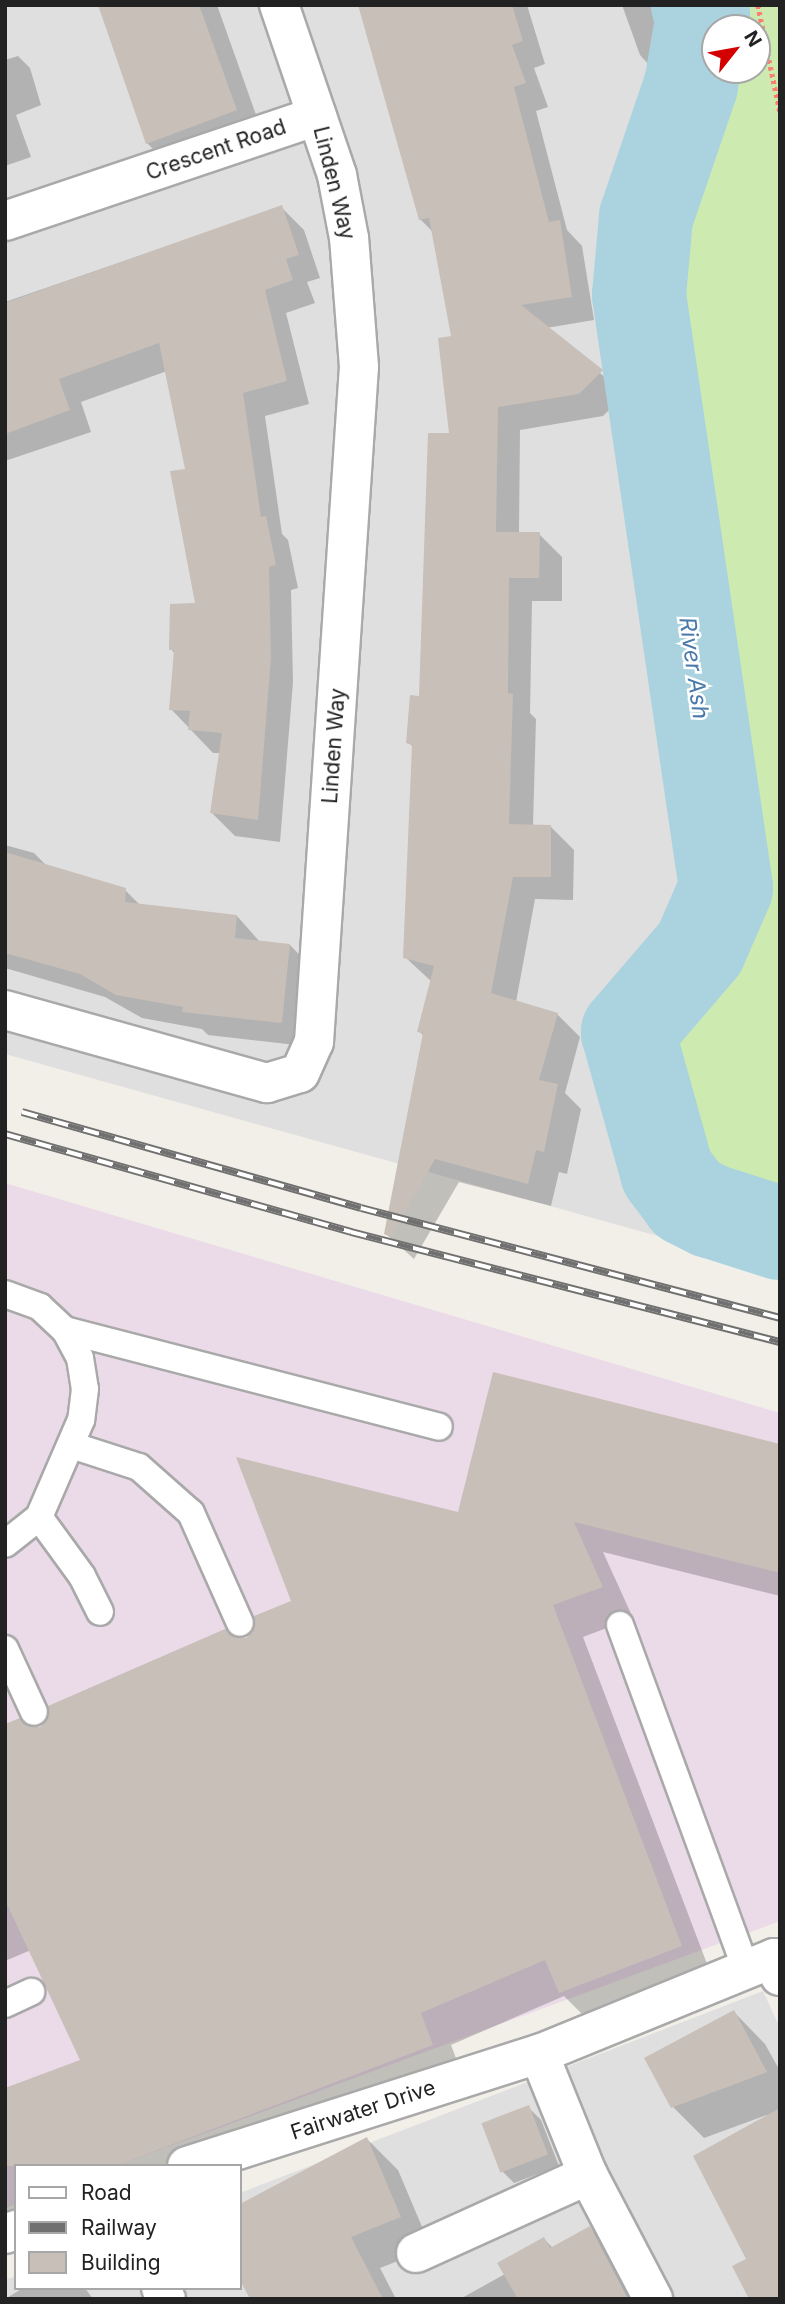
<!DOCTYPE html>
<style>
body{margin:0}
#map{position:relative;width:785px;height:2304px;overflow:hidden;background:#f2efe9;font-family:Inter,sans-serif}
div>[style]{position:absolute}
.residential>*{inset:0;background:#e0dfdf}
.industrial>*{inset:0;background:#ebdbe8}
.grass>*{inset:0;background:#cdebb0}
.shadow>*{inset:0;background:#0003}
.river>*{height:94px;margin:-47px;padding:0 47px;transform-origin:47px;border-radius:47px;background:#aad3df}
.building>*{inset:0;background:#c7bfb8;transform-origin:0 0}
.path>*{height:4.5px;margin-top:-2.25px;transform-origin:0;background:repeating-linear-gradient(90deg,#fa8072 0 3.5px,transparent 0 7px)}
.roads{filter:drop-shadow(2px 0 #a9a9a9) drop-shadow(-2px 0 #a9a9a9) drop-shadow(0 2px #a9a9a9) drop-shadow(0 -2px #a9a9a9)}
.service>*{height:26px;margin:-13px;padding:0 13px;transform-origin:13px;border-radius:13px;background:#fff}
.minor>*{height:38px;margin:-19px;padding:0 19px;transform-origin:19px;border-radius:19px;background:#fff}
.rail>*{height:8px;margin-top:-4px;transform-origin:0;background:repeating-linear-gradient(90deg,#fff 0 16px,#707070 0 32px);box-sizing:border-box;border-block:2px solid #707070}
span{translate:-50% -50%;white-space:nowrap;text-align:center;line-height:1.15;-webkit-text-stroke:5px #fff;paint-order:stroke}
.street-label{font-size:21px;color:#222}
.water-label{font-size:23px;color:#4a7aab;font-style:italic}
.frame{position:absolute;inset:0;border:7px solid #222;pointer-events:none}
.legend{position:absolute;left:14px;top:2164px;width:228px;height:126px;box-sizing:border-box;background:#fff;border:2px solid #a7a7a7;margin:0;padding:9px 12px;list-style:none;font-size:21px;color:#222}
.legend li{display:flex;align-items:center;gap:14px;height:35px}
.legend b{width:35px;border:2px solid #a7a7a7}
.north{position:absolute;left:701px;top:14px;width:70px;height:70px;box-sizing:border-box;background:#fff;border:2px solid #a7a7a7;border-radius:50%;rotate:59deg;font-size:19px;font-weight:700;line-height:28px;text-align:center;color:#222}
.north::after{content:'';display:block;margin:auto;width:24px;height:32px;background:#d40000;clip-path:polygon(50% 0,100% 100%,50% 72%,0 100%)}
</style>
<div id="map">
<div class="residential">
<div style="clip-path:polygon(5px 5px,698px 5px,703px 15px,691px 85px,646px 217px,639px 295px,726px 888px,700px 948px,628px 1033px,687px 1199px,711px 1211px,715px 1252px,5px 1054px)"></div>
<div style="clip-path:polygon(763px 1991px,780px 2028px,780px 2299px,5px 2299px,5px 2280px,16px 2276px,16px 2288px,240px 2288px,240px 2193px)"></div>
</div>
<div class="industrial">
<div style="clip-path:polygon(5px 1183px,780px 1413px,780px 1921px,116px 2166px,16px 2166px,16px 2204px,5px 2208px)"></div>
</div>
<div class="grass">
<div style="clip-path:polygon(evenodd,698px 5px,780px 5px,780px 1233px,711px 1211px,687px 1199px,667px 1172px,628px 1032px,700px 948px,726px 887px,639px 295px,646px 217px,691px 85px,703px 15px,698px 5px,715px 28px,757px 28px,757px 70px,715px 70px,715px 28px)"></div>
</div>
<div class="shadow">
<div style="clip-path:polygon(99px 5px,217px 5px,265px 140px,177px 173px,147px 143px)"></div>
<div style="clip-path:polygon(359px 5px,527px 5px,545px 64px,534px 68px,548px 107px,536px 111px,567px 230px,582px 246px,594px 320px,546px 328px,625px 394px,603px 416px,520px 430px,519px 533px,539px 534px,562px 557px,562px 601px,532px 601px,530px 713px,536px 719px,533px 826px,551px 827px,574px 850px,573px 900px,535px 899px,516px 1002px,557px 1014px,580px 1037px,565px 1093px,581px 1109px,567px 1174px,559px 1172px,551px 1206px,459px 1182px,414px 1259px,386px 1234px,425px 1037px,419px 1031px,432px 982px,405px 957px,414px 748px,408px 742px,420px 698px,451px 434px,453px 337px,434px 233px,420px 219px)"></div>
<div style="clip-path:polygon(622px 5px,683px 5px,695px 55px,652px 68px,640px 55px)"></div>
<div style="clip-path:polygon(18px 56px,30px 68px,41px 105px,16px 115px,31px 157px,5px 166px,5px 60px)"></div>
<div style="clip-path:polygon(281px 207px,304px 230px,320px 278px,307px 282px,315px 303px,286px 313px,309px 404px,265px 416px,282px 534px,288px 540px,298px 588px,291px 590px,293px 682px,280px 842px,235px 836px,212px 813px,220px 753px,213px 753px,171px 709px,175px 654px,171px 649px,198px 605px,187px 471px,167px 371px,81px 402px,91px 432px,5px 461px,5px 302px)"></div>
<div style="clip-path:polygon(5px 845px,34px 853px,48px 867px,125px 890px,141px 906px,237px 916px,260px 942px,290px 945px,313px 969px,305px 1046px,208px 1035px,202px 1029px,142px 1018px,105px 997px,5px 968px)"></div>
<div style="clip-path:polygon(780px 1445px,780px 1596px,603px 1552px,633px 1618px,583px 1637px,712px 1977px,592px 2024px,564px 1996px,451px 2045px,463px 2077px,229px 2166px,16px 2166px,16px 2247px,5px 2251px,5px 2090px,82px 2061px,31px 1950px,5px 1961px,5px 1726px,40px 1728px,225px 1631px,237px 1640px,248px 1639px,257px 1626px,294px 1602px,460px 1514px)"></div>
<div style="clip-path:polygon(734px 2012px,765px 2044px,780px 2071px,780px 2299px,748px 2259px,767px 2115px,704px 2138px,673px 2107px)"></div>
<div style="clip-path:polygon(528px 2107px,541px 2120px,559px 2166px,514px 2183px,502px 2171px)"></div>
<div style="clip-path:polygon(367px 2139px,398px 2170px,431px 2248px,380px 2268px,396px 2299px,252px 2299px,240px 2276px,240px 2206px)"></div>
<div style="clip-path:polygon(590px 2228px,621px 2259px,643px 2299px,460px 2299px,505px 2274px,544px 2239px,553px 2248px)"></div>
<div style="clip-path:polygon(23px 2288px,85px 2288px,93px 2299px,5px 2299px)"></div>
</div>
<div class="river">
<div style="left:698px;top:5px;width:11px;rotate:63deg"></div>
<div style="left:703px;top:15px;width:71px;rotate:99.7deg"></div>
<div style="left:691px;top:85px;width:139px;rotate:108.8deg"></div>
<div style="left:646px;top:217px;width:78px;rotate:95.1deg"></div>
<div style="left:639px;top:295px;width:599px;rotate:81.65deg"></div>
<div style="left:726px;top:888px;width:65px;rotate:113.4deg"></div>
<div style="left:700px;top:948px;width:111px;rotate:130.6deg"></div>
<div style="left:628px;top:1032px;width:145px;rotate:74.4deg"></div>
<div style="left:667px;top:1172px;width:34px;rotate:53deg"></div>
<div style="left:687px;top:1199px;width:27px;rotate:27deg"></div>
<div style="left:711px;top:1211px;width:72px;rotate:17.7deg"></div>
</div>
<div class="building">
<div style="clip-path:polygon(98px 5px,199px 5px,237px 110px,146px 144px)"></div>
<div style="clip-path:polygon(358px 5px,512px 5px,523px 41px,512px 45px,526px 83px,514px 87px,549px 222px,560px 220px,572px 297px,521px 305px,603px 370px,579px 394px,498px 407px,496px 532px,540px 532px,539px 578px,509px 578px,508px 693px,513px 694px,509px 824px,551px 825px,551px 877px,513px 877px,491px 993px,558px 1013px,539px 1080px,558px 1084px,544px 1152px,536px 1150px,528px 1184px,435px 1159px,391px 1237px,384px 1234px,423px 1033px,417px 1032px,434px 966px,403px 958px,412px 745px,406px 743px,410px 695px,419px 696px,428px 433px,449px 433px,438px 338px,451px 336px,429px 218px,419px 220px)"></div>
<div style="clip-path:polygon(282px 205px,299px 255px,286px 259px,293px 280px,265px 290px,287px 381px,243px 393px,261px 517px,266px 516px,276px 565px,269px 567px,271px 658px,258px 820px,210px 813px,222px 733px,188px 730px,190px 711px,169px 710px,174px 650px,169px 650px,170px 604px,195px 603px,170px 471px,185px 469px,159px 343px,59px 379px,70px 410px,5px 434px,5px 303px)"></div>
<div style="clip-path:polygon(5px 852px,126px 888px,125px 902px,237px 915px,235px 938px,290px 944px,282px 1023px,182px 1012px,183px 1007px,116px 995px,80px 974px,5px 953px)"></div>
<div style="clip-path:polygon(493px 1372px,780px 1444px,780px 1573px,574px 1522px,603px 1587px,553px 1605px,682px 1946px,559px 1993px,545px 1960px,421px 2013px,433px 2045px,116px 2166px,5px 2166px,5px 2088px,80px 2060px,5px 1900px,5px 1724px,20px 1718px,26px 1725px,40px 1727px,47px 1720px,48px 1706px,225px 1629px,231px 1636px,246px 1638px,253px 1632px,254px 1616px,291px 1601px,236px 1457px,458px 1512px)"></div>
<div style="clip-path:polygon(734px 2010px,767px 2072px,671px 2108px,644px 2058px)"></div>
<div style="left:529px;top:2105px;width:53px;height:51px;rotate:69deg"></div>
<div style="clip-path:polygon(780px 2108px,780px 2299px,749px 2299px,732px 2266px,746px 2259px,693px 2156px)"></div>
<div style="clip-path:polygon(367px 2137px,401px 2217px,351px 2237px,383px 2299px,250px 2299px,240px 2280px,240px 2204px)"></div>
<div style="clip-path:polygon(590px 2226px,628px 2299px,518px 2299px,497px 2263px,544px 2237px,550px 2248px)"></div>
</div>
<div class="path">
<div style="left:758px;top:5px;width:109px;rotate:78.4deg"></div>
</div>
<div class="roads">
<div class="service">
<div style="left:5px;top:1294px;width:37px;rotate:20deg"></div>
<div style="left:40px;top:1307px;width:34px;rotate:43deg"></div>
<div style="left:65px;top:1330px;width:32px;rotate:62deg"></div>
<div style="left:80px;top:1358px;width:31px;rotate:81deg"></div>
<div style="left:85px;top:1389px;width:31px;rotate:97deg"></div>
<div style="left:81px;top:1420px;width:106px;rotate:113.4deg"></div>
<div style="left:39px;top:1517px;width:43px;rotate:141.5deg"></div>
<div style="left:65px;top:1330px;width:386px;rotate:14.5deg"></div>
<div style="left:71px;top:1445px;width:71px;rotate:17.9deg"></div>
<div style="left:139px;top:1467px;width:69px;rotate:41.5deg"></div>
<div style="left:191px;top:1513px;width:120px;rotate:66deg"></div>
<div style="left:39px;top:1517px;width:73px;rotate:53.9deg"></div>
<div style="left:82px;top:1576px;width:40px;rotate:63.4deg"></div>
<div style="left:620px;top:1625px;width:367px;rotate:69.9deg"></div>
<div style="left:5px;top:1649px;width:69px;rotate:65.3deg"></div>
<div style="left:5px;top:2004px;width:29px;rotate:-25deg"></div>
</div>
<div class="minor">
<div style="left:5px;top:221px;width:329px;rotate:-18.6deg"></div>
<div style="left:5px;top:1010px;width:272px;rotate:15.6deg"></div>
<div style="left:267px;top:1083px;width:34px;rotate:-17deg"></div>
<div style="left:300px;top:1073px;width:34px;rotate:-66deg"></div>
<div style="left:314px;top:1042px;width:676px;rotate:-86.19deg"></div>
<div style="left:359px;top:367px;width:129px;rotate:-94.4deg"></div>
<div style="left:349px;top:238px;width:64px;rotate:-100.8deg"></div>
<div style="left:337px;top:175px;width:180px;rotate:-108.8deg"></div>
<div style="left:539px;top:2054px;width:131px;rotate:68deg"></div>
<div style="left:588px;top:2175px;width:140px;rotate:62.3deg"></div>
<div style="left:187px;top:2166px;width:369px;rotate:-17.7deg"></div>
<div style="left:539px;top:2054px;width:254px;rotate:-22.2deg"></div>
<div style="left:774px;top:1958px;width:19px;rotate:72deg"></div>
<div style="left:5px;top:2234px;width:12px;rotate:-20deg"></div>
<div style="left:416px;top:2253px;width:189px;rotate:-24.4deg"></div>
<div style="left:161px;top:2288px;width:12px;rotate:66deg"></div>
</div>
</div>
<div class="rail">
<div style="left:22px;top:1112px;width:352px;rotate:15.8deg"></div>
<div style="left:361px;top:1208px;width:433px;rotate:14.7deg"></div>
<div style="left:5px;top:1134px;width:360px;rotate:15.8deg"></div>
<div style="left:351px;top:1232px;width:443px;rotate:14.4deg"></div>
</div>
<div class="street-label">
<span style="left:216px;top:150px;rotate:-19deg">Crescent Road</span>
<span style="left:334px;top:183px;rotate:76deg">Linden Way</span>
<span style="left:334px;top:746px;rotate:-86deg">Linden Way</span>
<span style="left:363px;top:2110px;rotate:-18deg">Fairwater Drive</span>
</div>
<div class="water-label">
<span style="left:694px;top:668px;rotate:82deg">River Ash</span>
</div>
<div class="frame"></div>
<ul class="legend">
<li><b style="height:9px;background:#fff"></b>Road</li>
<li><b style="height:9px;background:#707070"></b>Railway</li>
<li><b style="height:19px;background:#c7bfb8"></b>Building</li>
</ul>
<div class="north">N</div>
</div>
